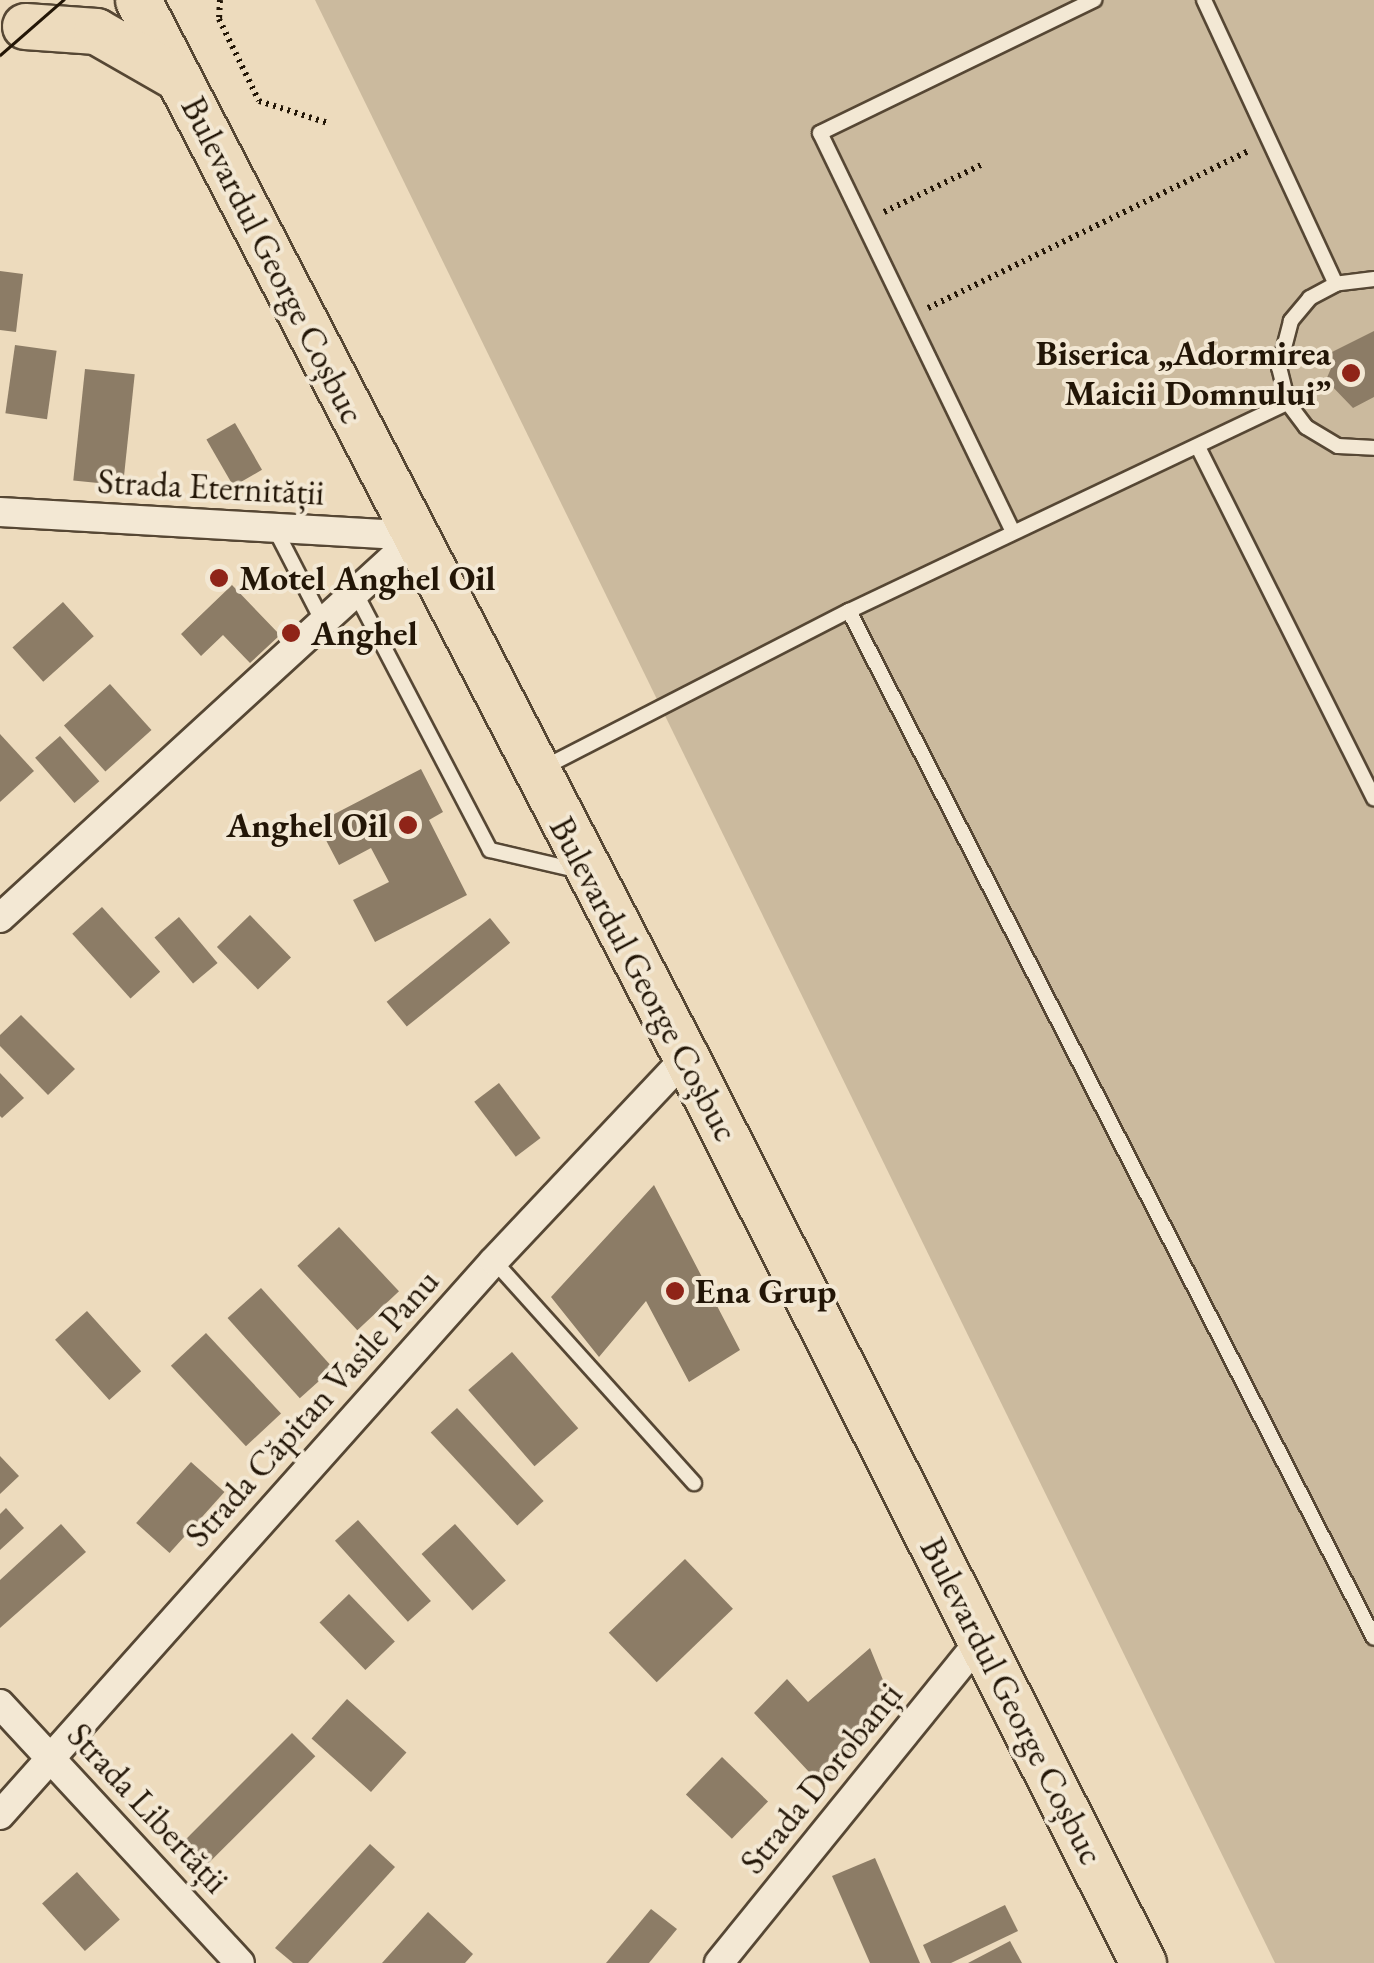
<!DOCTYPE html>
<meta charset="utf-8">
<style>
body{margin:0}
#map{position:relative;width:1374px;height:1963px;overflow:hidden;background:#eddbbd;font-family:"EB Garamond",serif}
div>[style]{position:absolute}
.green>*{inset:0;background:#cbba9e}
.building>*{inset:0;background:#8c7c66;transform-origin:0 0}
.path>*{height:6px;margin-top:-3px;transform-origin:0;background:repeating-linear-gradient(90deg,#231607 0 2.5px,transparent 0 7.5px)}
.roads{filter:drop-shadow(2px 0 #564734) drop-shadow(-2px 0 #564734) drop-shadow(0 2px #564734) drop-shadow(0 -2px #564734)}
.service>*{height:14px;margin:-7px;padding:0 7px;transform-origin:7px;border-radius:7px;background:#f3e8d4}
.minor>*{height:28px;margin:-14px;padding:0 14px;transform-origin:14px;border-radius:14px;background:#f3e8d4}
.primary>*{height:45px;margin:-22.5px;padding:0 22.5px;transform-origin:22.5px;border-radius:22.5px;background:#eddbbd}
.tram>*{height:2.5px;margin:-1.25px;padding:0 1.25px;transform-origin:1.25px;border-radius:1.25px;background:#231607}
.dots>*{width:28px;height:28px;translate:-50% -50%;box-sizing:border-box;border:5px solid #f3e8d4;border-radius:50%}
span{translate:-50% -50%;white-space:nowrap;text-align:center;line-height:1.15;-webkit-text-stroke:8px #f3e8d4;paint-order:stroke}
.street-label{font-size:35px;color:#231607}
.poi-label{font-size:35px;color:#231607;font-weight:700}
.right{translate:-100% -50%;text-align:right}
.left{translate:0 -50%;text-align:left}
</style>
<div id="map">
<div class="green">
<div style="clip-path:polygon(315px 0,1374px 0,1374px 1963px,1275px 1963px)"></div>
</div>
<div class="building">
<div style="clip-path:polygon(0 271px,23px 274px,16px 332px,0 330px)"></div>
<div style="clip-path:polygon(1374px 331px,1374px 397px,1353px 408px,1326px 380px,1332px 366px,1326px 355px)"></div>
<div style="left:15px;top:345px;width:42px;height:69px;rotate:8deg"></div>
<div style="left:85px;top:369px;width:50px;height:112px;rotate:6deg"></div>
<div style="left:235px;top:423px;width:54px;height:33px;rotate:60deg"></div>
<div style="clip-path:polygon(232px 585px,280px 635px,250px 663px,223px 635px,201px 656px,181px 634px)"></div>
<div style="left:63px;top:602px;width:46px;height:68px;rotate:48deg"></div>
<div style="left:110px;top:684px;width:62px;height:62px;rotate:48deg"></div>
<div style="clip-path:polygon(0 734px,34px 771px,0 802px)"></div>
<div style="left:60px;top:736px;width:60px;height:33px;rotate:49deg"></div>
<div style="clip-path:polygon(421px 769px,443px 812px,429px 820px,467px 895px,375px 942px,353px 900px,389px 882px,371px 848px,339px 865px,317px 823px)"></div>
<div style="left:102px;top:907px;width:87px;height:40px;rotate:48deg"></div>
<div style="left:250px;top:915px;width:59px;height:46px;rotate:46deg"></div>
<div style="left:179px;top:917px;width:60px;height:32px;rotate:50deg"></div>
<div style="left:490px;top:918px;width:32px;height:133px;rotate:51deg"></div>
<div style="clip-path:polygon(21px 1015px,75px 1069px,48px 1095px,0 1046px,0 1035px)"></div>
<div style="clip-path:polygon(0 1073px,24px 1098px,2px 1118px,0 1116px)"></div>
<div style="left:499px;top:1083px;width:69px;height:31px;rotate:53deg"></div>
<div style="clip-path:polygon(654px 1185px,740px 1350px,689px 1382px,646px 1301px,599px 1357px,551px 1297px)"></div>
<div style="left:339px;top:1227px;width:88px;height:57px;rotate:47deg"></div>
<div style="left:261px;top:1288px;width:108px;height:45px;rotate:48deg"></div>
<div style="left:87px;top:1311px;width:81px;height:43px;rotate:48deg"></div>
<div style="left:206px;top:1333px;width:110px;height:48px;rotate:47deg"></div>
<div style="left:512px;top:1352px;width:101px;height:58px;rotate:49deg"></div>
<div style="left:457px;top:1408px;width:127px;height:36px;rotate:47deg"></div>
<div style="clip-path:polygon(0 1456px,19px 1476px,0 1494px)"></div>
<div style="left:191px;top:1462px;width:45px;height:82px;rotate:42deg"></div>
<div style="clip-path:polygon(6px 1508px,24px 1528px,0 1550px,0 1514px)"></div>
<div style="left:358px;top:1520px;width:109px;height:31px;rotate:48deg"></div>
<div style="clip-path:polygon(61px 1524px,86px 1552px,0 1628px,0 1580px)"></div>
<div style="left:455px;top:1524px;width:76px;height:45px;rotate:48deg"></div>
<div style="left:685px;top:1559px;width:69px;height:106px;rotate:46deg"></div>
<div style="left:349px;top:1594px;width:66px;height:41px;rotate:46deg"></div>
<div style="clip-path:polygon(870px 1648px,894px 1707px,823px 1787px,754px 1713px,787px 1679px,808px 1702px)"></div>
<div style="left:347px;top:1699px;width:80px;height:53px;rotate:42deg"></div>
<div style="left:292px;top:1733px;width:33px;height:160px;rotate:45deg"></div>
<div style="left:722px;top:1757px;width:64px;height:52px;rotate:44deg"></div>
<div style="clip-path:polygon(370px 1844px,395px 1867px,308px 1963px,293px 1963px,275px 1948px)"></div>
<div style="clip-path:polygon(875px 1858px,920px 1963px,870px 1963px,832px 1876px)"></div>
<div style="left:77px;top:1872px;width:64px;height:47px;rotate:48deg"></div>
<div style="clip-path:polygon(1005px 1905px,1018px 1931px,951px 1963px,931px 1963px,923px 1945px)"></div>
<div style="clip-path:polygon(651px 1909px,677px 1929px,649px 1963px,606px 1963px)"></div>
<div style="clip-path:polygon(428px 1912px,473px 1954px,465px 1963px,382px 1963px)"></div>
<div style="clip-path:polygon(1010px 1941px,1022px 1963px,968px 1963px)"></div>
</div>
<div class="path">
<div style="left:220px;top:0;width:19px;rotate:93deg"></div>
<div style="left:219px;top:19px;width:91px;rotate:64deg"></div>
<div style="left:259px;top:101px;width:72px;rotate:17.7deg"></div>
<div style="left:884px;top:212px;width:112px;rotate:-25.9deg"></div>
<div style="left:928px;top:308px;width:357px;rotate:-26.1deg"></div>
</div>
<div class="roads">
<div class="service">
<div style="left:1204px;top:0;width:313px;rotate:65.1deg"></div>
<div style="left:1374px;top:279px;width:38px;rotate:173deg"></div>
<div style="left:1336px;top:284px;width:30px;rotate:152deg"></div>
<div style="left:1310px;top:298px;width:30px;rotate:130deg"></div>
<div style="left:1291px;top:321px;width:48px;rotate:104.6deg"></div>
<div style="left:1279px;top:367px;width:37px;rotate:76deg"></div>
<div style="left:1288px;top:403px;width:30px;rotate:53deg"></div>
<div style="left:1306px;top:427px;width:37px;rotate:31deg"></div>
<div style="left:1338px;top:446px;width:36px;rotate:3deg"></div>
<div style="left:1198px;top:447px;width:393px;rotate:63.4deg"></div>
<div style="left:275px;top:529px;width:105px;rotate:62.7deg"></div>
<div style="left:1013px;top:532px;width:443px;rotate:-115.8deg"></div>
<div style="left:820px;top:133px;width:305px;rotate:-25.9deg"></div>
<div style="left:355px;top:592px;width:291px;rotate:62.4deg"></div>
<div style="left:490px;top:850px;width:88px;rotate:13.1deg"></div>
<div style="left:849px;top:611px;width:1153px;rotate:62.92deg"></div>
<div style="left:541px;top:769px;width:346px;rotate:-27.2deg"></div>
<div style="left:849px;top:611px;width:486px;rotate:-25.4deg"></div>
<div style="left:494px;top:1261px;width:299px;rotate:48deg"></div>
</div>
<div class="minor">
<div style="left:0;top:512px;width:418px;rotate:3.3deg"></div>
<div style="left:0;top:918px;width:566px;rotate:-42.49deg"></div>
<div style="left:0;top:1704px;width:353px;rotate:47.2deg"></div>
<div style="left:0;top:1815px;width:742px;rotate:-48.28deg"></div>
<div style="left:494px;top:1261px;width:280px;rotate:-46.7deg"></div>
<div style="left:719px;top:1963px;width:417px;rotate:-51deg"></div>
</div>
<div class="primary">
<div style="left:138px;top:0;width:1191px;rotate:62.6deg"></div>
<div style="left:686px;top:1057px;width:1015px;rotate:63.23deg"></div>
<div style="left:25px;top:26px;width:71px;rotate:4deg"></div>
<div style="left:96px;top:31px;width:95px;rotate:29.8deg"></div>
</div>
</div>
<div class="tram">
<div style="left:0;top:55px;width:84px;rotate:-41.1deg"></div>
</div>
<div class="dots">
<div style="left:1351px;top:373px;background:#8f2418"></div>
<div style="left:219px;top:578px;background:#8f2418"></div>
<div style="left:291px;top:633px;background:#8f2418"></div>
<div style="left:408px;top:825px;background:#8f2418"></div>
<div style="left:675px;top:1291px;background:#8f2418"></div>
</div>
<div class="street-label">
<span style="left:273px;top:260px;rotate:63deg">Bulevardul George Coșbuc</span>
<span style="left:211px;top:487px;rotate:3deg">Strada Eternității</span>
<span style="left:644px;top:979px;rotate:62deg">Bulevardul George Coșbuc</span>
<span style="left:312px;top:1408px;rotate:-48deg">Strada Căpitan Vasile Panu</span>
<span style="left:1012px;top:1701px;rotate:63deg">Bulevardul George Coșbuc</span>
<span style="left:821px;top:1778px;rotate:-51deg">Strada Dorobanți</span>
<span style="left:148px;top:1808px;rotate:47deg">Strada Libertății</span>
</div>
<div class="poi-label">
<span class="right" style="left:1331px;top:373px">Biserica „Adormirea<br>Maicii Domnului”</span>
<span class="left" style="left:239px;top:578px">Motel Anghel Oil</span>
<span class="left" style="left:311px;top:633px">Anghel</span>
<span class="right" style="left:388px;top:825px">Anghel Oil</span>
<span class="left" style="left:695px;top:1291px">Ena Grup</span>
</div>
</div>
